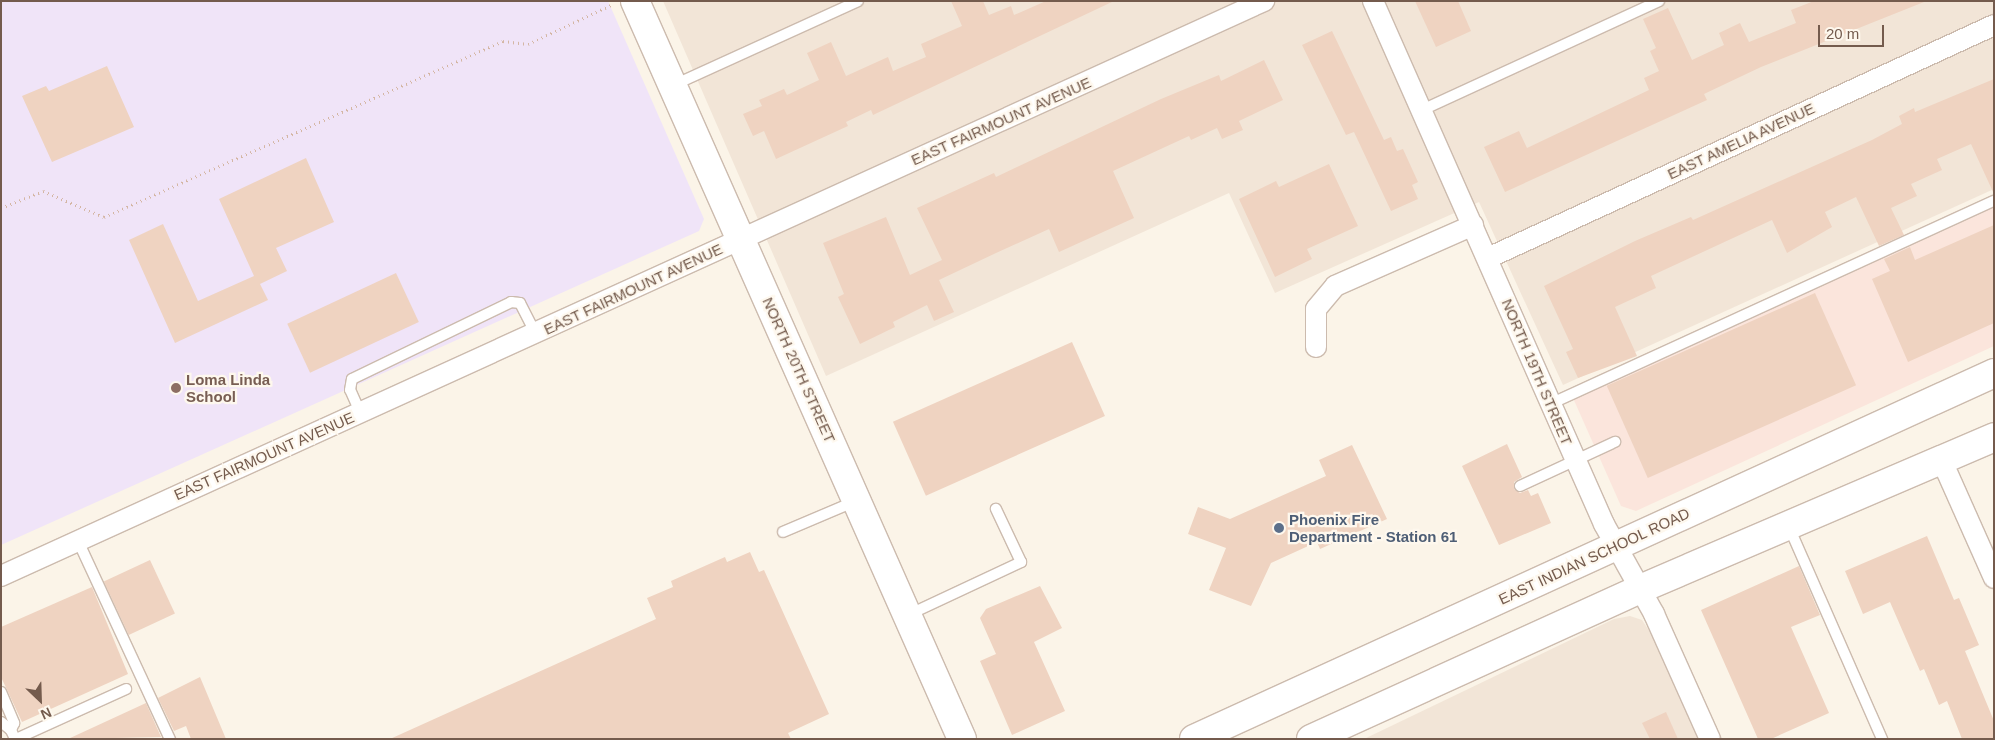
<!DOCTYPE html>
<style>
body{margin:0}
#map{position:relative;width:1995px;height:740px;overflow:hidden;background:#fbf4e8;font-family:Arial,sans-serif}
div>[style]{position:absolute}
.residential>*{inset:0;background:#f2e5d7}
.commercial>*{inset:0;background:#fbe5dc}
.education>*{inset:0;background:#f0e4f8}
.building>*{inset:0;background:#efd3c1;transform-origin:0 0}
.path>*{height:3px;margin-top:-1.5px;transform-origin:0;background:repeating-linear-gradient(90deg,#d4b6a4 0 1px,transparent 0 5px)}
.roads{filter:drop-shadow(1px 0 #ccbbae) drop-shadow(-1px 0 #ccbbae) drop-shadow(0 1px #ccbbae) drop-shadow(0 -1px #ccbbae)}
.lane>*{height:10px;margin:-5px;padding:0 5px;transform-origin:5px;border-radius:5px;background:#fff}
.street>*{height:20px;margin:-10px;padding:0 10px;transform-origin:10px;border-radius:10px;background:#fff}
.secondary>*{height:28px;margin:-14px;padding:0 14px;transform-origin:14px;border-radius:14px;background:#fff}
.dots>*{width:14px;height:14px;translate:-50% -50%;box-sizing:border-box;border:2px solid #fef8ee;border-radius:50%}
span{translate:-50% -50%;white-space:nowrap;text-align:center;line-height:1.15;-webkit-text-stroke:4.5px #fef8ee;paint-order:stroke}
.street-label{font-size:15px;color:#745b4d}
.education-label{font-size:15px;color:#785e54;font-weight:700}
.left{translate:0 -50%;text-align:left}
.service-label{font-size:15px;color:#4e5e75;font-weight:700}
.frame{position:absolute;inset:0;border:2px solid #745b4d;pointer-events:none}
.north{position:absolute;left:15px;top:675px;width:50px;height:50px;-webkit-text-stroke:4px #fef8ee;paint-order:stroke;rotate:156deg;font-size:14px;font-weight:700;line-height:20px;text-align:center;color:#745b4d}
.north::after{content:'';display:block;margin:auto;width:18px;height:22px;background:#745b4d;clip-path:polygon(50% 0,100% 100%,50% 72%,0 100%)}
.scale{position:absolute;left:1818px;top:25px;width:66px;height:22px;box-sizing:border-box;border:2px solid #745b4d;border-top:0;padding-left:6px;font-size:15px;line-height:18px;white-space:nowrap;color:#745b4d;-webkit-text-stroke:4px #fef8ee;paint-order:stroke}
</style>
<div id="map">
<div class="residential">
<div style="clip-path:polygon(663px 1px,1994px 1px,1994px 189px,1563px 385px,1479px 202px,1275px 293px,1229px 193px,826px 376px)"></div>
<div style="clip-path:polygon(1630px 616px,1642px 620px,1650px 632px,1698px 739px,1364px 739px,1614px 619px)"></div>
</div>
<div class="commercial">
<div style="clip-path:polygon(1994px 207px,1994px 346px,1636px 511px,1621px 506px,1573px 398px)"></div>
</div>
<div class="education">
<div style="clip-path:polygon(1px 1px,608px 1px,704px 219px,699px 231px,1px 545px)"></div>
</div>
<div class="building">
<div style="clip-path:polygon(951px 1px,983px 1px,989px 15px,1011px 6px,1014px 15px,1046px 1px,1114px 1px,873px 115px,871px 110px,846px 122px,848px 126px,776px 159px,764px 131px,753px 136px,743px 114px,762px 106px,759px 100px,784px 89px,787px 95px,819px 80px,807px 53px,831px 42px,846px 76px,888px 57px,893px 71px,926px 57px,921px 44px,962px 26px)"></div>
<div style="clip-path:polygon(1415px 1px,1458px 1px,1471px 31px,1436px 47px)"></div>
<div style="clip-path:polygon(1814px 1px,1924px 2px,1761px 67px,1704px 94px,1707px 100px,1505px 192px,1484px 147px,1519px 131px,1527px 148px,1649px 90px,1644px 78px,1659px 71px,1650px 51px,1656px 48px,1643px 19px,1668px 8px,1692px 60px,1724px 45px,1719px 33px,1740px 23px,1749px 42px,1796px 23px,1791px 10px)"></div>
<div style="clip-path:polygon(1332px 31px,1384px 140px,1391px 137px,1397px 151px,1403px 149px,1418px 182px,1412px 185px,1418px 199px,1391px 211px,1354px 132px,1346px 135px,1302px 45px)"></div>
<div style="clip-path:polygon(1264px 60px,1283px 100px,1239px 121px,1243px 130px,1222px 139px,1217px 128px,1191px 140px,1189px 136px,1113px 171px,1134px 218px,1059px 252px,1049px 229px,996px 253px,939px 280px,954px 312px,934px 321px,927px 305px,893px 322px,895px 327px,860px 344px,838px 297px,844px 294px,823px 243px,886px 217px,910px 275px,942px 260px,917px 208px,994px 173px,996px 177px,1161px 99px,1219px 75px,1221px 81px)"></div>
<div style="clip-path:polygon(107px 66px,134px 127px,52px 162px,22px 96px,46px 86px,49px 91px)"></div>
<div style="clip-path:polygon(1994px 79px,1994px 194px,1971px 144px,1937px 159px,1942px 170px,1911px 184px,1917px 196px,1891px 208px,1904px 235px,1879px 246px,1856px 197px,1825px 212px,1832px 227px,1787px 253px,1772px 220px,1651px 276px,1656px 288px,1615px 307px,1637px 356px,1578px 378px,1566px 352px,1573px 349px,1544px 286px,1635px 241px,1691px 217px,1693px 220px,1872px 140px,1902px 124px,1899px 116px,1914px 108px,1915px 112px)"></div>
<div style="clip-path:polygon(306px 158px,334px 222px,276px 248px,287px 271px,260px 284px,268px 300px,175px 343px,129px 240px,163px 224px,198px 301px,254px 276px,219px 199px)"></div>
<div style="clip-path:polygon(1329px 164px,1358px 226px,1307px 249px,1312px 259px,1275px 277px,1239px 199px,1276px 181px,1279px 187px)"></div>
<div style="clip-path:polygon(1994px 225px,1994px 323px,1908px 362px,1872px 279px,1890px 271px,1884px 259px,1910px 247px,1915px 260px)"></div>
<div style="left:396px;top:273px;width:54px;height:120px;rotate:65deg"></div>
<div style="left:1815px;top:293px;width:101px;height:228px;rotate:66deg"></div>
<div style="left:1072px;top:342px;width:81px;height:196px;rotate:66deg"></div>
<div style="clip-path:polygon(1507px 444px,1522px 477px,1514px 482px,1514px 489px,1520px 493px,1528px 490px,1531px 496px,1538px 493px,1551px 523px,1499px 545px,1462px 466px)"></div>
<div style="clip-path:polygon(1352px 445px,1387px 519px,1320px 549px,1317px 542px,1271px 563px,1251px 606px,1209px 590px,1226px 548px,1188px 534px,1198px 507px,1230px 519px,1326px 476px,1319px 460px)"></div>
<div style="clip-path:polygon(1927px 536px,1954px 600px,1959px 598px,1979px 645px,1965px 651px,1994px 721px,1994px 739px,1962px 739px,1947px 701px,1939px 705px,1924px 669px,1920px 671px,1890px 602px,1863px 614px,1845px 571px)"></div>
<div style="clip-path:polygon(750px 552px,759px 572px,764px 570px,829px 714px,788px 733px,791px 739px,390px 739px,656px 619px,647px 598px,673px 587px,671px 581px,725px 557px,727px 562px)"></div>
<div style="left:150px;top:560px;width:59px;height:51px;rotate:65deg"></div>
<div style="clip-path:polygon(1799px 566px,1820px 615px,1791px 627px,1829px 713px,1771px 739px,1758px 739px,1701px 610px)"></div>
<div style="clip-path:polygon(1040px 586px,1062px 628px,1034px 642px,1065px 711px,1012px 735px,980px 661px,996px 654px,980px 618px,986px 609px)"></div>
<div style="clip-path:polygon(92px 587px,128px 674px,22px 722px,1px 677px,1px 627px)"></div>
<div style="clip-path:polygon(200px 677px,226px 739px,191px 739px,186px 726px,174px 731px,158px 698px)"></div>
<div style="clip-path:polygon(146px 703px,161px 737px,68px 739px)"></div>
<div style="clip-path:polygon(1666px 712px,1678px 739px,1650px 739px,1642px 723px)"></div>
</div>
<div class="path">
<div style="left:1px;top:208px;width:45px;rotate:-22deg"></div>
<div style="left:43px;top:191px;width:66px;rotate:23.1deg"></div>
<div style="left:104px;top:217px;width:436px;rotate:-23.8deg"></div>
<div style="left:503px;top:41px;width:25px;rotate:7deg"></div>
<div style="left:528px;top:44px;width:92px;rotate:-25.2deg"></div>
</div>
<div class="roads">
<div class="lane">
<div style="left:674px;top:85px;width:202px;rotate:-24.5deg"></div>
<div style="left:1422px;top:110px;width:261px;rotate:-24.7deg"></div>
<div style="left:1550px;top:404px;width:488px;rotate:-24.6deg"></div>
<div style="left:360px;top:412px;width:24px;rotate:-114deg"></div>
<div style="left:350px;top:390px;width:11px;rotate:-80deg"></div>
<div style="left:352px;top:379px;width:177px;rotate:-25.8deg"></div>
<div style="left:511px;top:302px;width:9px;rotate:6deg"></div>
<div style="left:520px;top:303px;width:34px;rotate:63deg"></div>
<div style="left:1520px;top:486px;width:105px;rotate:-24.9deg"></div>
<div style="left:1789px;top:527px;width:232px;rotate:66.3deg"></div>
<div style="left:783px;top:532px;width:79px;rotate:-23deg"></div>
<div style="left:78px;top:541px;width:218px;rotate:65.1deg"></div>
<div style="left:908px;top:615px;width:125px;rotate:-25.1deg"></div>
<div style="left:1021px;top:562px;width:59px;rotate:-115.3deg"></div>
<div style="left:1px;top:692px;width:34px;rotate:67deg"></div>
<div style="left:14px;top:723px;width:8px;rotate:113deg"></div>
<div style="left:11px;top:730px;width:10px;rotate:66deg"></div>
<div style="left:1px;top:722px;width:13px;rotate:39deg"></div>
<div style="left:16px;top:739px;width:121px;rotate:-24.4deg"></div>
</div>
<div class="street">
<div style="left:1373px;top:1px;width:572px;rotate:66.17deg"></div>
<div style="left:1604px;top:524px;width:103px;rotate:60.9deg"></div>
<div style="left:1654px;top:614px;width:137px;rotate:65.9deg"></div>
<div style="left:1488px;top:258px;width:557px;rotate:-24.72deg"></div>
<div style="left:1316px;top:347px;width:38px;rotate:-90deg"></div>
<div style="left:1316px;top:309px;width:30px;rotate:-50deg"></div>
<div style="left:1335px;top:286px;width:151px;rotate:-23.8deg"></div>
<div style="left:1942px;top:461px;width:128px;rotate:66deg"></div>
<div style="left:1px;top:576px;width:1388px;rotate:-24.48deg"></div>
</div>
<div class="secondary">
<div style="left:635px;top:1px;width:807px;rotate:66.1deg"></div>
<div style="left:1194px;top:739px;width:880px;rotate:-24.58deg"></div>
<div style="left:1311px;top:739px;width:362px;rotate:-24.5deg"></div>
<div style="left:1640px;top:589px;width:385px;rotate:-23.2deg"></div>
</div>
</div>
<div class="dots">
<div style="left:176px;top:388px;background:#8d6e63"></div>
<div style="left:1279px;top:528px;background:#5c6f8a"></div>
</div>
<div class="street-label">
<span style="left:1001px;top:121px;rotate:-24deg">EAST FAIRMOUNT AVENUE</span>
<span style="left:1741px;top:141px;rotate:-25deg">EAST AMELIA AVENUE</span>
<span style="left:633px;top:289px;rotate:-25deg">EAST FAIRMOUNT AVENUE</span>
<span style="left:799px;top:370px;rotate:66deg">NORTH 20TH STREET</span>
<span style="left:1537px;top:372px;rotate:67deg">NORTH 19TH STREET</span>
<span style="left:264px;top:456px;rotate:-24deg">EAST FAIRMOUNT AVENUE</span>
<span style="left:1594px;top:556px;rotate:-25deg">EAST INDIAN SCHOOL ROAD</span>
</div>
<div class="education-label">
<span class="left" style="left:186px;top:388px">Loma Linda<br>School</span>
</div>
<div class="service-label">
<span class="left" style="left:1289px;top:528px">Phoenix Fire<br>Department - Station 61</span>
</div>
<div class="frame"></div>
<div class="north">N</div>
<div class="scale">20 m</div>
</div>
